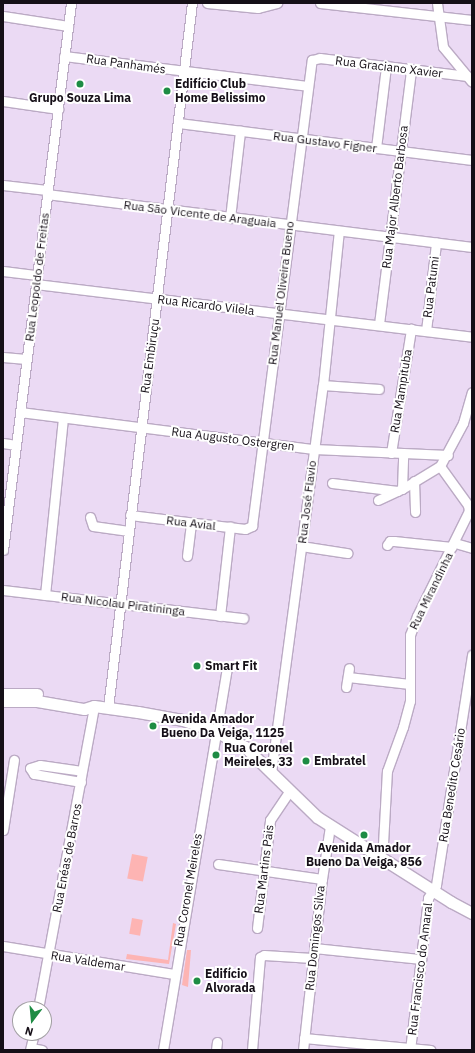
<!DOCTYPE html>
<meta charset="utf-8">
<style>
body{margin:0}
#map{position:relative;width:475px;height:1053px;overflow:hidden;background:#ebdaf4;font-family:"IBM Plex Sans",sans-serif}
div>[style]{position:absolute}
.green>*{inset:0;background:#fdb4b3;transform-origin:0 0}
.roads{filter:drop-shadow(1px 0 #bbaac4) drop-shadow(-1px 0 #bbaac4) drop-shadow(0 1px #bbaac4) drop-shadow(0 -1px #bbaac4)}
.minor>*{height:9px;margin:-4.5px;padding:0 4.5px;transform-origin:4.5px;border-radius:4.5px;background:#fff}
.major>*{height:11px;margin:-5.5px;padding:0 5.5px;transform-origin:5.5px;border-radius:5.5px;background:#fff}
.dots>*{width:11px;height:11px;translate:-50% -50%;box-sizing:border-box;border:2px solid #fff;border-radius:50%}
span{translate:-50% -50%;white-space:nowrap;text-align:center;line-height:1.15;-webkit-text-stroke:4px #fff;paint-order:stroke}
.street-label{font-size:12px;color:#150f17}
.poi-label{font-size:12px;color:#150f17;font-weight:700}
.left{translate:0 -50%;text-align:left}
.frame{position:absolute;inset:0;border:4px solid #150f17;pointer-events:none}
.north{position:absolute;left:12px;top:1001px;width:40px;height:40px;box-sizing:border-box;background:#fff;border:1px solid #a19fa2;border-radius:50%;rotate:196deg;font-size:11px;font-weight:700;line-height:16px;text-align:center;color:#150f17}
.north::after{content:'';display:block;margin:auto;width:14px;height:18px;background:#1e8c44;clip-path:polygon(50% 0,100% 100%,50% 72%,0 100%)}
</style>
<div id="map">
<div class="green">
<div style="left:132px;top:854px;width:16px;height:25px;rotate:11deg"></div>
<div style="left:132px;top:918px;width:11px;height:16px;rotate:10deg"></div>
<div style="clip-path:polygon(173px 923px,176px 924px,169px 964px,126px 959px,127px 954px,168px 960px)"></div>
<div style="clip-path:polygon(187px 950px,191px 950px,188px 987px,182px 985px)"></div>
</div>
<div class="roads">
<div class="minor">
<div style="left:207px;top:3px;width:51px;rotate:5.6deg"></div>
<div style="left:258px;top:8px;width:20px;rotate:-15deg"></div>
<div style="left:320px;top:3px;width:153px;rotate:6.4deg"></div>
<div style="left:437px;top:3px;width:44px;rotate:82.2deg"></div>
<div style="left:443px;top:47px;width:45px;rotate:50.4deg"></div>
<div style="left:3px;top:16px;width:66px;rotate:8.7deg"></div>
<div style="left:64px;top:56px;width:245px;rotate:7deg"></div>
<div style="left:3px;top:101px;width:56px;rotate:8.3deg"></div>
<div style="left:179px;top:123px;width:295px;rotate:7.2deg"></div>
<div style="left:376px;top:148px;width:83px;rotate:-83deg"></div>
<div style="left:3px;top:185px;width:44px;rotate:6.5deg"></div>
<div style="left:47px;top:194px;width:428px;rotate:7.1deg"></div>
<div style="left:230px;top:218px;width:88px;rotate:-83.4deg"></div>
<div style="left:3px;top:271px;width:34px;rotate:7deg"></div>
<div style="left:36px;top:284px;width:439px;rotate:6.9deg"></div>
<div style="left:379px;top:324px;width:256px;rotate:-82.8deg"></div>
<div style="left:426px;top:331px;width:89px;rotate:-83.5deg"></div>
<div style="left:3px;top:357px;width:23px;rotate:5deg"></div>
<div style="left:323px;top:385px;width:56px;rotate:4.1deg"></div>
<div style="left:20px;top:412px;width:296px;rotate:7.2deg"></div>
<div style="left:314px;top:449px;width:134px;rotate:2.6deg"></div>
<div style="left:3px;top:443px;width:13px;rotate:9deg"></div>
<div style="left:391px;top:453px;width:126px;rotate:-80.8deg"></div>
<div style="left:414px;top:481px;width:31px;rotate:88deg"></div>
<div style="left:332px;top:483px;width:66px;rotate:6.9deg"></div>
<div style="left:402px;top:489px;width:35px;rotate:-88deg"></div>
<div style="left:378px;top:500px;width:26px;rotate:-25deg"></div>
<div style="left:402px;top:489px;width:44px;rotate:-31.2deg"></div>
<div style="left:130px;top:515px;width:116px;rotate:6.9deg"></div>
<div style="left:245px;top:529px;width:8px;rotate:-23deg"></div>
<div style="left:252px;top:526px;width:470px;rotate:-82.7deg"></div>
<div style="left:312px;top:60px;width:8px;rotate:-14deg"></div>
<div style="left:320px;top:58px;width:148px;rotate:7deg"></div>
<div style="left:90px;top:517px;width:9px;rotate:72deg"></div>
<div style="left:93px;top:526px;width:36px;rotate:8deg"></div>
<div style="left:455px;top:543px;width:18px;rotate:16deg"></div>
<div style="left:387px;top:545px;width:5px;rotate:-53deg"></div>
<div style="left:390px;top:541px;width:4px"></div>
<div style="left:394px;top:541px;width:58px;rotate:5.9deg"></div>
<div style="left:301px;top:546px;width:47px;rotate:8.7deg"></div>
<div style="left:3px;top:550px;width:551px;rotate:-82.91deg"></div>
<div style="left:187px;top:556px;width:33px;rotate:-83deg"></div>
<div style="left:3px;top:590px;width:242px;rotate:6.7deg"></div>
<div style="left:45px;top:595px;width:178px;rotate:-84.2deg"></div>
<div style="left:220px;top:616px;width:90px;rotate:-83.6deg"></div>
<div style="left:348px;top:677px;width:62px;rotate:6.4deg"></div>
<div style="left:346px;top:687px;width:19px;rotate:-81deg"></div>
<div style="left:108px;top:708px;width:710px;rotate:-83.21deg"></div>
<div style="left:271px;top:773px;width:391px;rotate:-82.4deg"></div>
<div style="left:323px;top:385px;width:155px;rotate:-84.1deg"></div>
<div style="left:81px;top:782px;width:48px;rotate:-170.3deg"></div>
<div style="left:34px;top:774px;width:7px;rotate:-124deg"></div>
<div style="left:30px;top:768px;width:10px;rotate:-17deg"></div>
<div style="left:40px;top:765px;width:42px;rotate:8.1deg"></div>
<div style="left:3px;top:830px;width:71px;rotate:-81.1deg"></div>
<div style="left:378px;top:855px;width:12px;rotate:-66deg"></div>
<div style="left:383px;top:844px;width:73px;rotate:-86.9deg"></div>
<div style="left:387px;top:771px;width:47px;rotate:-70deg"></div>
<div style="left:403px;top:727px;width:27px;rotate:-75deg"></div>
<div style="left:410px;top:701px;width:66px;rotate:-90deg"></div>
<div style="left:410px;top:635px;width:20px;rotate:-70deg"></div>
<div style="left:417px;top:616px;width:117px;rotate:-63.7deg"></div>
<div style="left:469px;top:511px;width:6px;rotate:-99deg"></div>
<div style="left:468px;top:505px;width:48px;rotate:-125.7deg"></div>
<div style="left:440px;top:466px;width:49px;rotate:-61.9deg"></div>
<div style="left:463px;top:423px;width:32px;rotate:-74deg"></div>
<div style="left:218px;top:864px;width:105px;rotate:8.2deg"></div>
<div style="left:257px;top:928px;width:109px;rotate:-83.1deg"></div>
<div style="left:270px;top:820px;width:34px;rotate:-56deg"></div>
<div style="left:3px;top:946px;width:173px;rotate:9.3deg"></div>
<div style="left:314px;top:948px;width:108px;rotate:5.9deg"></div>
<div style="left:38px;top:1009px;width:308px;rotate:-79.5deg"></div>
<div style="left:304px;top:1038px;width:127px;rotate:5.4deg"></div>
<div style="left:31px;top:1048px;width:11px;rotate:10deg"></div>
<div style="left:30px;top:1050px;width:17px;rotate:-77deg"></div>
<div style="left:163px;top:1050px;width:389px;rotate:-80.5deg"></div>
<div style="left:216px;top:1050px;width:8px;rotate:-83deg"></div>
<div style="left:252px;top:1050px;width:93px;rotate:-85.1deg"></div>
<div style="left:260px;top:957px;width:4px;rotate:-27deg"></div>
<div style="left:264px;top:955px;width:48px;rotate:3.6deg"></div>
<div style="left:303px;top:1050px;width:172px;rotate:-83.7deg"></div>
<div style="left:322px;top:879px;width:54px;rotate:-81.4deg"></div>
<div style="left:410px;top:1050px;width:153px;rotate:-83.2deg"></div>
<div style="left:428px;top:898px;width:15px;rotate:-58deg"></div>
<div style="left:436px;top:885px;width:233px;rotate:-81.1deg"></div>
</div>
<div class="major">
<div style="left:3px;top:694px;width:34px"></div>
<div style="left:3px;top:701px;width:34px"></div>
<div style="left:37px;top:701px;width:48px;rotate:9.7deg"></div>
<div style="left:84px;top:709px;width:10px;rotate:-17deg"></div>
<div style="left:94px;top:706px;width:44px;rotate:7.8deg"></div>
<div style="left:138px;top:712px;width:46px;rotate:10.1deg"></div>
<div style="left:183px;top:720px;width:34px;rotate:19deg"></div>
<div style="left:215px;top:731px;width:34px;rotate:28deg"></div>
<div style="left:245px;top:747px;width:100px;rotate:44.2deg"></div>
<div style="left:317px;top:817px;width:159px;rotate:32.4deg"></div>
<div style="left:451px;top:902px;width:24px;rotate:28deg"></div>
</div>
</div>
<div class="dots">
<div style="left:80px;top:84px;background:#1e8c44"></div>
<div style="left:167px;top:91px;background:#1e8c44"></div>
<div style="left:197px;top:666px;background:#1e8c44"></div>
<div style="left:153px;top:726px;background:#1e8c44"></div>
<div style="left:216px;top:755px;background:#1e8c44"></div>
<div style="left:306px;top:761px;background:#1e8c44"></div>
<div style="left:364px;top:835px;background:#1e8c44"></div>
<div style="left:197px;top:981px;background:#1e8c44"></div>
</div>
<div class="street-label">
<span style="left:126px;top:64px;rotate:8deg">Rua Panhamés</span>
<span style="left:389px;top:67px;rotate:7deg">Rua Graciano Xavier</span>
<span style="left:325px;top:142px;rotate:7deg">Rua Gustavo Figner</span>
<span style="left:395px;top:197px;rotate:-83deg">Rua Major Alberto Barbosa</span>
<span style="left:200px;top:214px;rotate:7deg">Rua São Vicente de Araguaia</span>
<span style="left:37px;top:277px;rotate:-83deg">Rua Leopoldo de Freitas</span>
<span style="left:431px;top:287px;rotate:-83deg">Rua Patumi</span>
<span style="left:281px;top:293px;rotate:-83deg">Rua Manuel Oliveira Bueno</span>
<span style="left:206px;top:305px;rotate:7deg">Rua Ricardo Vilela</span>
<span style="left:150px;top:356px;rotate:-82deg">Rua Embiruçu</span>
<span style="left:401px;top:391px;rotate:-81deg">Rua Mampituba</span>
<span style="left:233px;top:439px;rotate:7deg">Rua Augusto Ostergren</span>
<span style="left:307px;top:502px;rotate:-83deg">Rua José Flavio</span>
<span style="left:191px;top:523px;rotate:7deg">Rua Avial</span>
<span style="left:431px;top:591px;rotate:-64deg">Rua Mirandinha</span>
<span style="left:123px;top:604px;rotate:7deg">Rua Nicolau Piratininga</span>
<span style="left:452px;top:785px;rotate:-81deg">Rua Benedito Cesário</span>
<span style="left:67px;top:858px;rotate:-79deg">Rua Enéas de Barros</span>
<span style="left:264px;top:869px;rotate:-83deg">Rua Martins Pais</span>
<span style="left:188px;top:890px;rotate:-80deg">Rua Coronel Meireles</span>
<span style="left:315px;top:938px;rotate:-84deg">Rua Domingos Silva</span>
<span style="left:88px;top:961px;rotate:9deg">Rua Valdemar</span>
<span style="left:420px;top:969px;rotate:-83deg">Rua Francisco do Amaral</span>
</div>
<div class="poi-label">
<span class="left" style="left:175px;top:91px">Edifício Club<br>Home Belissimo</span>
<span style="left:80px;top:98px">Grupo Souza Lima</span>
<span class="left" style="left:205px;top:666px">Smart Fit</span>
<span class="left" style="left:161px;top:726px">Avenida Amador<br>Bueno Da Veiga, 1125</span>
<span class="left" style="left:224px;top:755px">Rua Coronel<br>Meireles, 33</span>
<span class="left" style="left:314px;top:761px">Embratel</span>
<span style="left:364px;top:855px">Avenida Amador<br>Bueno Da Veiga, 856</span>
<span class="left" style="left:205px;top:981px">Edifício<br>Alvorada</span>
</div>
<div class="frame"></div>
<div class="north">N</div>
</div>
